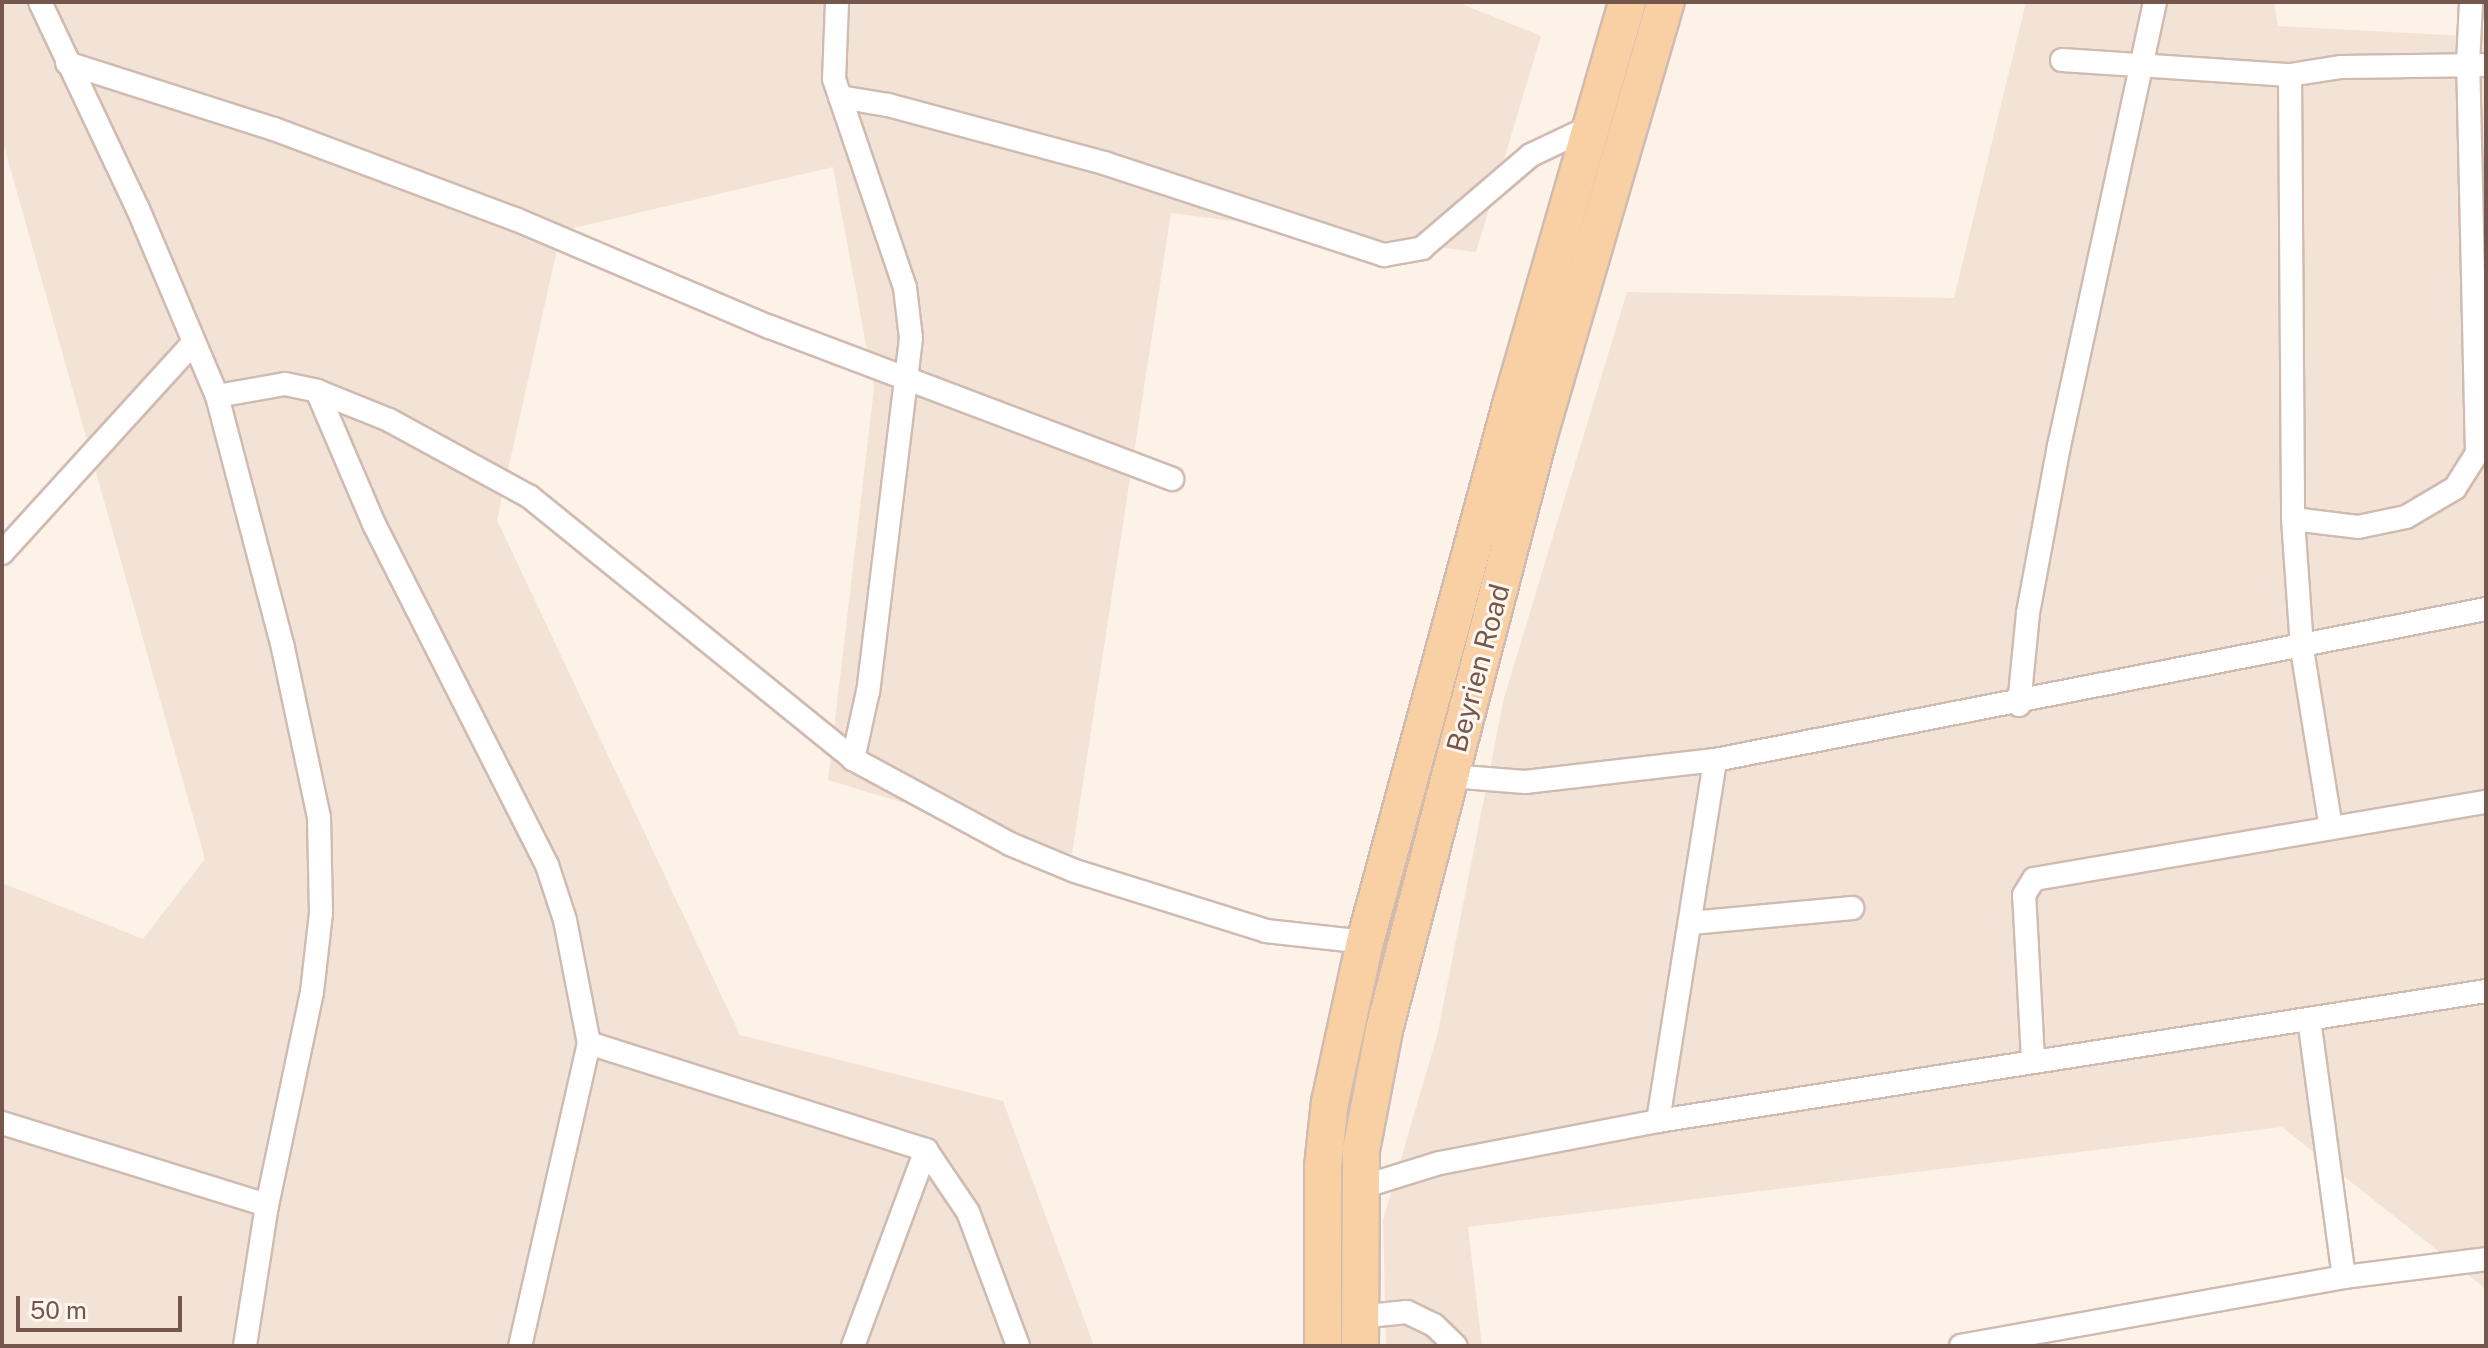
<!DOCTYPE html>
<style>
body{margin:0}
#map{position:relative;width:2488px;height:1348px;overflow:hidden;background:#fcf2e8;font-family:"Public Sans",sans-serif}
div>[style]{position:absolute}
.residential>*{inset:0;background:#f3e3d7}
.roads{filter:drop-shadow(2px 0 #d0bbb1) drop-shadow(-2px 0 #d0bbb1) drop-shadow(0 2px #d0bbb1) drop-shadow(0 -2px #d0bbb1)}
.street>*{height:22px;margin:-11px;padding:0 11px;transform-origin:11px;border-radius:11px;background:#fff}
.primary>*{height:36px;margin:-18px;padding:0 18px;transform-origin:18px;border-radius:18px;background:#f8d0a4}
span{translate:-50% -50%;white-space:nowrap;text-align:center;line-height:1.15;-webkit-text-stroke:6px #fef7ef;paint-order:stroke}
.street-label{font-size:28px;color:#76574d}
.frame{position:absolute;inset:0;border:4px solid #76574d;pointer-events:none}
.scale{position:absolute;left:16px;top:1296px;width:166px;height:36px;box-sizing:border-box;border:4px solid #76574d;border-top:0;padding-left:10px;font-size:24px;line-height:28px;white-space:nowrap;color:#76574d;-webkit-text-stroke:6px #fef7ef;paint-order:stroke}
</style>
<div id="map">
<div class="residential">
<div style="clip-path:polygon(2px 2px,1457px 2px,1541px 36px,1476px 252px,1171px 213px,1072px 854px,828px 780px,874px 388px,833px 167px,561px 231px,497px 520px,740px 1035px,1003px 1101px,1094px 1346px,2px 1346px,2px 883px,143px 939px,205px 859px,2px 139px)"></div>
<div style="clip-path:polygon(2026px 2px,2274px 2px,2278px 26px,2486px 37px,2486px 1289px,2282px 1127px,1468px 1227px,1482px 1346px,1386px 1346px,1383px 1220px,1437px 1036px,1504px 698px,1627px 292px,1954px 298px)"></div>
</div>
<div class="roads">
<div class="street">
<div style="left:40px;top:2px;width:229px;rotate:64.7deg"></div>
<div style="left:138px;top:209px;width:203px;rotate:67.1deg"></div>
<div style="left:217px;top:396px;width:260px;rotate:75.3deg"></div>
<div style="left:283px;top:648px;width:173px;rotate:78deg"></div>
<div style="left:319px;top:817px;width:96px;rotate:88.8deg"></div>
<div style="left:321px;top:913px;width:80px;rotate:96.5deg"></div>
<div style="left:312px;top:992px;width:218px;rotate:101.9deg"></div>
<div style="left:267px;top:1205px;width:143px;rotate:98.9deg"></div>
<div style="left:837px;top:2px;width:77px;rotate:92.2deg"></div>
<div style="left:834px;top:79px;width:221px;rotate:71.2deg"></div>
<div style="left:905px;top:288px;width:50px;rotate:83.2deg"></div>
<div style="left:911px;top:338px;width:356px;rotate:96.9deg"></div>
<div style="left:868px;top:691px;width:70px;rotate:102.4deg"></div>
<div style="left:2062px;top:60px;width:228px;rotate:3.8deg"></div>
<div style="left:2290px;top:75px;width:52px;rotate:-8.9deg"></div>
<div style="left:2341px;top:67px;width:145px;rotate:-0.8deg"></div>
<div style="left:67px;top:63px;width:217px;rotate:17.7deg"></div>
<div style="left:274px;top:129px;width:257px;rotate:20.5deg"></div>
<div style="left:515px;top:219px;width:277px;rotate:23deg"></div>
<div style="left:770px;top:327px;width:430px;rotate:20.7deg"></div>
<div style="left:2290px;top:75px;width:444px;rotate:89.6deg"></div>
<div style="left:2293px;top:519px;width:130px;rotate:86deg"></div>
<div style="left:2302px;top:649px;width:181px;rotate:80.8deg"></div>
<div style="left:840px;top:97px;width:49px;rotate:9.5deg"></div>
<div style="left:888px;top:105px;width:224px;rotate:15deg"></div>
<div style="left:1104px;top:163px;width:295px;rotate:18.2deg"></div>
<div style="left:1384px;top:255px;width:39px;rotate:-10deg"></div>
<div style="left:1422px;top:248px;width:143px;rotate:-40.5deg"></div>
<div style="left:1531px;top:155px;width:68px;rotate:-25.4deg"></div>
<div style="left:317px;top:391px;width:78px;rotate:21.9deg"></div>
<div style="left:389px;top:420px;width:161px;rotate:28.6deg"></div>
<div style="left:530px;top:497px;width:416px;rotate:39deg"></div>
<div style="left:853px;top:759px;width:179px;rotate:28.4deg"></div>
<div style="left:1010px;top:844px;width:70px;rotate:22.6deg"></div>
<div style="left:1075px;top:871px;width:200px;rotate:17.4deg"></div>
<div style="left:1266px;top:931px;width:100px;rotate:6.3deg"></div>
<div style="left:217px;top:396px;width:69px;rotate:-10deg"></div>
<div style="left:285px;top:384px;width:33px;rotate:12deg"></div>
<div style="left:317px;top:391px;width:147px;rotate:66.8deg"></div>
<div style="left:375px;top:526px;width:380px;rotate:63.1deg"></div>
<div style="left:547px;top:865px;width:58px;rotate:71.9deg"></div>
<div style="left:565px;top:920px;width:125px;rotate:79deg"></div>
<div style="left:589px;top:1043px;width:311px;rotate:102.8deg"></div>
<div style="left:2293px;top:519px;width:65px;rotate:7deg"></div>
<div style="left:2358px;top:527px;width:49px;rotate:-11.8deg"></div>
<div style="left:2406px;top:517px;width:57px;rotate:-30.6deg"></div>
<div style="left:2455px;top:488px;width:41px;rotate:-57.8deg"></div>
<div style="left:2477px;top:453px;width:389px;rotate:-91.3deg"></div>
<div style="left:2468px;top:64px;width:62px;rotate:-87.2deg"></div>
<div style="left:2px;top:553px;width:282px;rotate:-47.7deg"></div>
<div style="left:2019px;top:705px;width:92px;rotate:-84.4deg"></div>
<div style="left:2028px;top:613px;width:170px;rotate:-79.5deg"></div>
<div style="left:2059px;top:446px;width:454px;rotate:-77.8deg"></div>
<div style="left:1450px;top:776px;width:75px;rotate:4.6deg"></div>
<div style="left:1525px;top:782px;width:191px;rotate:-6.6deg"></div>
<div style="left:1715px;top:760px;width:786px;rotate:-11.08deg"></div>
<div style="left:1691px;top:923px;width:162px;rotate:-5.3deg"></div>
<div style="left:2309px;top:1019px;width:260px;rotate:82.3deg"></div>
<div style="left:589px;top:1043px;width:354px;rotate:17.6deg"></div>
<div style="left:926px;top:1150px;width:75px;rotate:55.9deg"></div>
<div style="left:968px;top:1212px;width:143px;rotate:69.5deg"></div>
<div style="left:2033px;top:1059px;width:164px;rotate:-93.1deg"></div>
<div style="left:2024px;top:895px;width:19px;rotate:-58deg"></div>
<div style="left:2034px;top:879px;width:459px;rotate:-9.7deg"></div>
<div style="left:1658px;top:1121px;width:365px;rotate:-81deg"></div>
<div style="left:2px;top:1123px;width:277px;rotate:17.2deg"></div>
<div style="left:1359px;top:1188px;width:85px;rotate:-17.2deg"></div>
<div style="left:1440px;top:1163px;width:222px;rotate:-10.9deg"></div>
<div style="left:1658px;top:1121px;width:838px;rotate:-8.92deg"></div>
<div style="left:1358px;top:1317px;width:49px;rotate:-5.8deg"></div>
<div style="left:1407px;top:1312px;width:30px;rotate:26deg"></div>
<div style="left:1434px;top:1325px;width:30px;rotate:44deg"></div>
<div style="left:853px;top:1346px;width:209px;rotate:-69.6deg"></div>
<div style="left:1961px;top:1346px;width:389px;rotate:-10.2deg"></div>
<div style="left:2344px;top:1277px;width:143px;rotate:-7.2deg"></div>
</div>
<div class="primary">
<div style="left:1323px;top:1346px;width:179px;rotate:-90deg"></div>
<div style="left:1323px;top:1167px;width:65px;rotate:-83.9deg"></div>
<div style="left:1330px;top:1102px;width:164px;rotate:-77.7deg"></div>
<div style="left:1365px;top:942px;width:556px;rotate:-74.79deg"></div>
<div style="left:1511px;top:405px;width:419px;rotate:-73.9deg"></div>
<div style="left:1360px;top:1346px;width:196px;rotate:-89.7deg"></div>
<div style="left:1361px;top:1150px;width:122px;rotate:-79.1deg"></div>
<div style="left:1384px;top:1030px;width:615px;rotate:-75.4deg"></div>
<div style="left:1539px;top:435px;width:451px;rotate:-73.7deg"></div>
</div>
</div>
<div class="street-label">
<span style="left:1478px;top:668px;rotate:-75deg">Beyrien Road</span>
</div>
<div class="frame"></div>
<div class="scale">50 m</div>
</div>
